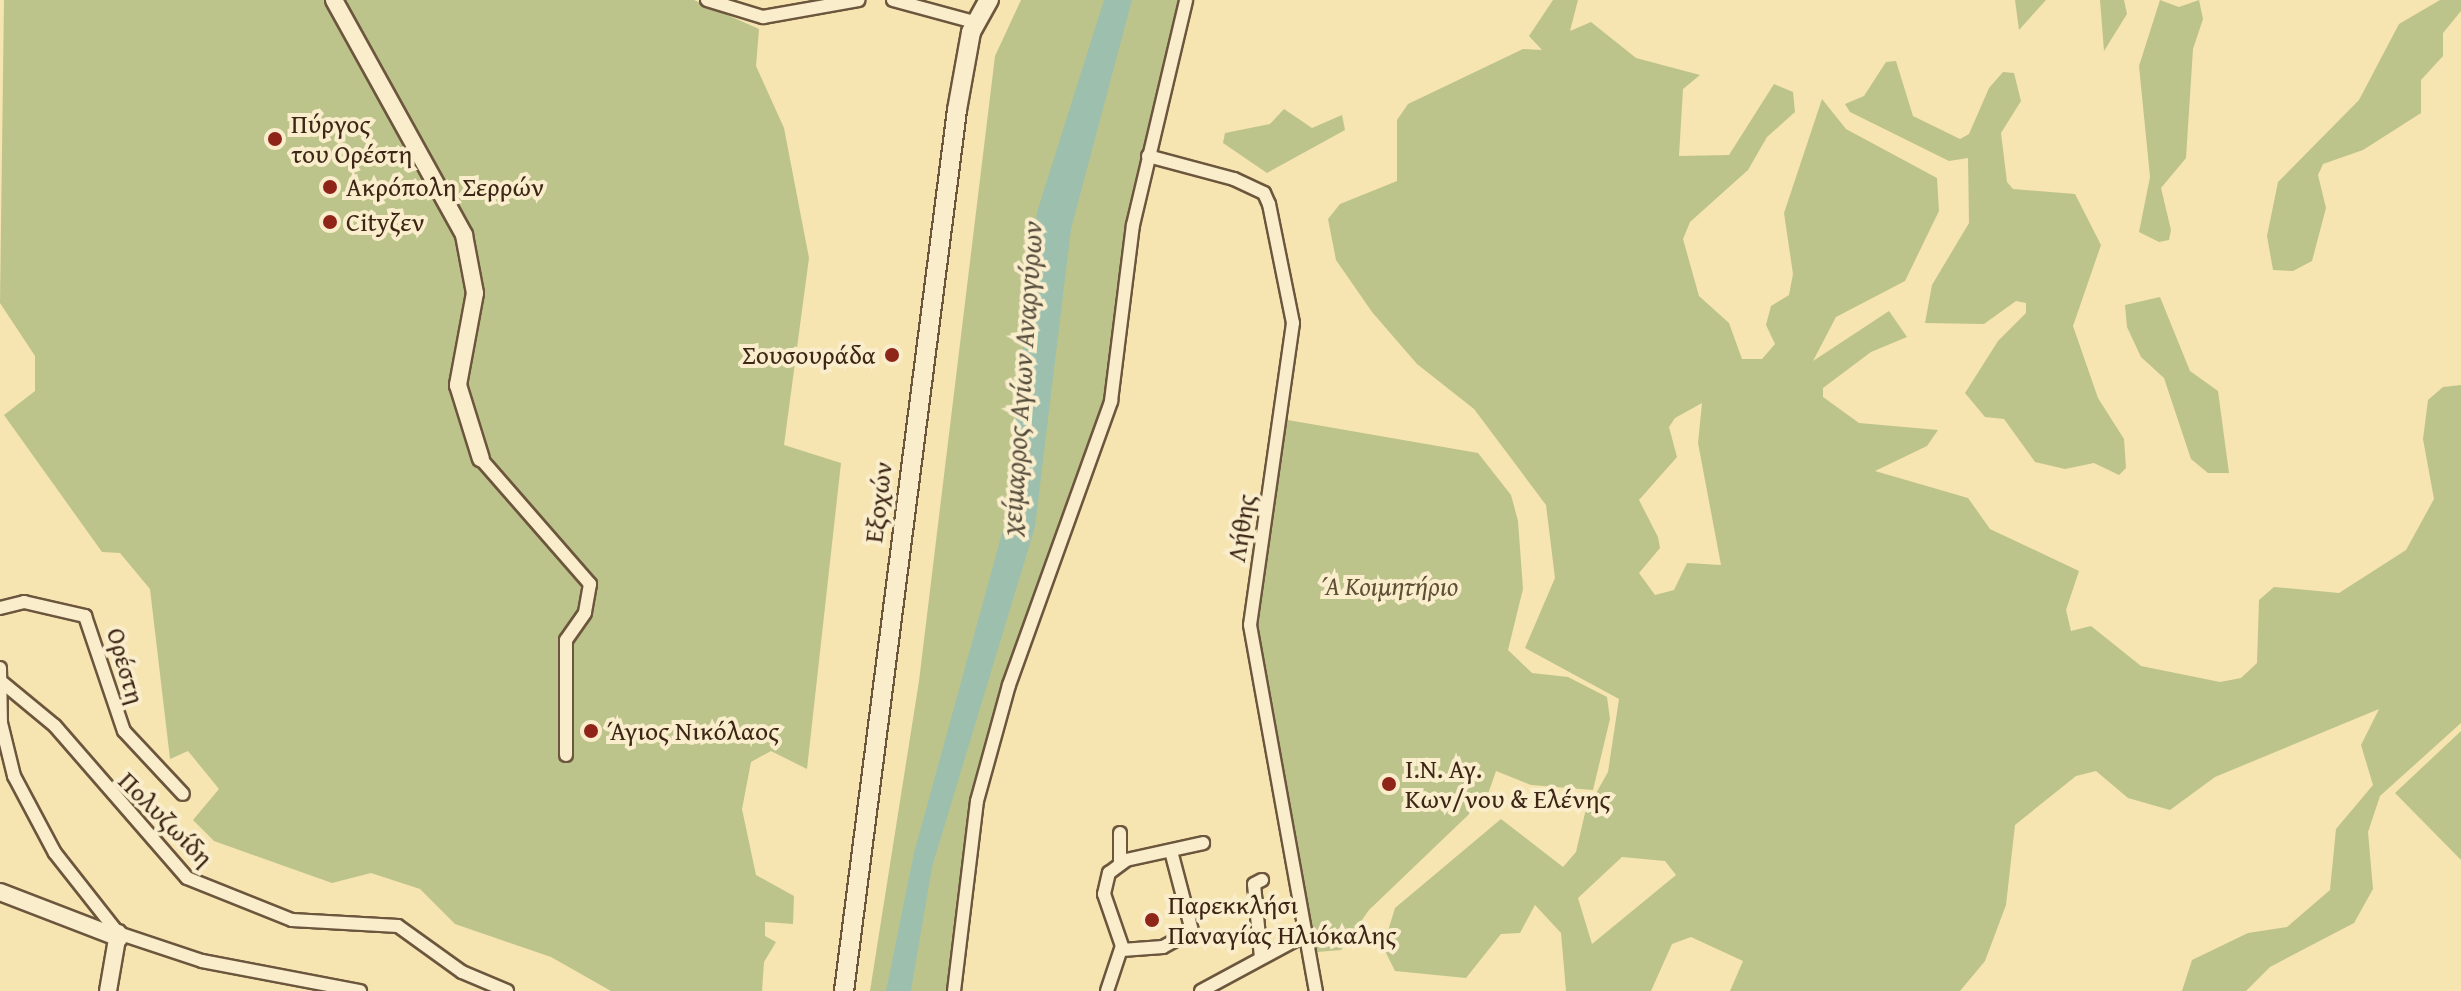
<!DOCTYPE html>
<meta charset="utf-8">
<style>
body{margin:0}
#map{position:relative;width:2461px;height:991px;overflow:hidden;background:#f6e4b1;font-family:"Gentium Book Plus",serif}
div>[style]{position:absolute}
.green>*{inset:0;background:#bdc48b}
.water>*{inset:0;background:#9dbfad}
.roads{filter:drop-shadow(2px 0 #6c563d) drop-shadow(-2px 0 #6c563d) drop-shadow(0 2px #6c563d) drop-shadow(0 -2px #6c563d)}
.minor>*{height:12px;margin:-6px;padding:0 6px;transform-origin:6px;border-radius:6px;background:#f9edcc}
.tertiary>*{height:16px;margin:-8px;padding:0 8px;transform-origin:8px;border-radius:8px;background:#f9edcc}
.secondary>*{height:18px;margin:-9px;padding:0 9px;transform-origin:9px;border-radius:9px;background:#f9edcc}
.dots>*{width:22px;height:22px;translate:-50% -50%;box-sizing:border-box;border:4px solid #f9edcc;border-radius:50%}
span{translate:-50% -50%;white-space:nowrap;text-align:center;line-height:1.15;-webkit-text-stroke:8px #f9edcc;paint-order:stroke}
.poi-label{font-size:26px;color:#3e2616}
.left{translate:0 -50%;text-align:left}
.right{translate:-100% -50%;text-align:right}
.street-label{font-size:26px;color:#3e2616}
.park-label{font-size:26px;color:#5e4e33;font-style:italic}
.water-label{font-size:28px;color:#564c3c;font-style:italic}
</style>
<div id="map">
<div class="green">
<div style="clip-path:polygon(4px 0,694px 0,759px 29px,756px 66px,784px 128px,809px 258px,784px 445px,841px 463px,807px 769px,771px 751px,751px 762px,742px 809px,756px 875px,794px 896px,793px 924px,765px 922px,765px 936px,776px 942px,764px 962px,762px 991px,611px 991px,551px 957px,455px 924px,420px 889px,371px 873px,332px 883px,214px 841px,193px 820px,219px 789px,188px 751px,170px 759px,150px 589px,120px 553px,102px 552px,4px 415px,35px 391px,35px 356px,0 303px)"></div>
<div style="clip-path:polygon(1021px 0,1182px 0,1127px 220px,1103px 410px,973px 789px,946px 991px,870px 991px,919px 681px,995px 56px)"></div>
<div style="clip-path:polygon(evenodd,1553px 0,1578px 0,1570px 31px,1591px 22px,1636px 58px,1700px 75px,1683px 89px,1679px 156px,1729px 155px,1774px 84px,1793px 92px,1795px 112px,1767px 137px,1748px 170px,1690px 222px,1683px 239px,1699px 296px,1729px 323px,1742px 359px,1762px 359px,1775px 344px,1766px 325px,1771px 306px,1789px 295px,1793px 274px,1784px 213px,1822px 99px,1846px 129px,1937px 178px,1939px 211px,1905px 281px,1836px 317px,1813px 361px,1889px 311px,1907px 337px,1871px 352px,1823px 388px,1823px 397px,1859px 423px,1938px 430px,1927px 446px,1875px 471px,1968px 498px,1990px 529px,2079px 571px,2066px 610px,2071px 631px,2091px 626px,2141px 666px,2220px 682px,2241px 678px,2257px 663px,2259px 600px,2274px 587px,2339px 593px,2406px 550px,2434px 499px,2423px 439px,2428px 400px,2443px 387px,2461px 385px,2461px 723px,2380px 796px,2368px 832px,2373px 889px,2354px 923px,2270px 967px,2246px 991px,2182px 991px,2192px 960px,2248px 933px,2287px 927px,2330px 890px,2336px 829px,2373px 785px,2361px 745px,2379px 709px,2215px 777px,2170px 810px,2128px 798px,2096px 771px,2076px 776px,2015px 825px,2006px 905px,1985px 961px,1960px 991px,1730px 991px,1743px 961px,1691px 937px,1672px 944px,1651px 991px,1566px 991px,1561px 933px,1535px 905px,1520px 933px,1501px 934px,1466px 978px,1395px 971px,1383px 947px,1395px 908px,1501px 819px,1563px 867px,1576px 852px,1585px 813px,1608px 772px,1619px 699px,1525px 648px,1555px 578px,1546px 505px,1474px 409px,1417px 364px,1372px 312px,1336px 260px,1328px 219px,1340px 204px,1397px 181px,1397px 120px,1408px 104px,1523px 49px,1542px 50px,1529px 36px,1553px 0,1702px 403px,1698px 443px,1721px 565px,1687px 563px,1674px 590px,1655px 595px,1639px 573px,1660px 548px,1658px 537px,1639px 500px,1677px 457px,1669px 427px,1675px 418px,1702px 403px,1553px 0,1622px 857px,1665px 861px,1676px 875px,1592px 944px,1578px 898px,1622px 857px)"></div>
<div style="clip-path:polygon(2015px 0,2046px 0,2019px 30px)"></div>
<div style="clip-path:polygon(2100px 0,2124px 0,2127px 14px,2104px 51px)"></div>
<div style="clip-path:polygon(2160px 0,2179px 7px,2199px 0,2203px 19px,2193px 49px,2186px 158px,2161px 188px,2171px 230px,2169px 240px,2159px 242px,2139px 232px,2150px 177px,2139px 66px)"></div>
<div style="clip-path:polygon(2440px 0,2461px 0,2461px 11px,2443px 33px,2443px 56px,2421px 80px,2421px 113px,2363px 150px,2323px 164px,2318px 175px,2326px 208px,2312px 261px,2293px 271px,2273px 270px,2267px 236px,2278px 182px,2359px 100px,2399px 24px)"></div>
<div style="clip-path:polygon(1896px 61px,1913px 116px,1960px 139px,1969px 134px,1989px 88px,2003px 72px,2014px 73px,2021px 101px,2001px 133px,2007px 182px,2013px 189px,2075px 194px,2101px 245px,2073px 326px,2098px 398px,2124px 439px,2126px 468px,2119px 475px,2094px 463px,2065px 469px,2035px 462px,2004px 419px,1985px 417px,1965px 393px,1998px 341px,2026px 313px,2026px 303px,2016px 301px,1984px 324px,1925px 323px,1932px 285px,1969px 223px,1968px 158px,1949px 161px,1850px 112px,1845px 104px,1864px 96px,1886px 62px)"></div>
<div style="clip-path:polygon(1284px 109px,1312px 128px,1342px 115px,1345px 130px,1267px 173px,1223px 143px,1225px 133px,1270px 124px)"></div>
<div style="clip-path:polygon(2160px 297px,2190px 371px,2218px 391px,2229px 473px,2208px 473px,2191px 459px,2164px 378px,2141px 357px,2127px 327px,2125px 305px)"></div>
<div style="clip-path:polygon(1282px 419px,1478px 453px,1511px 495px,1518px 521px,1523px 589px,1508px 650px,1532px 673px,1568px 677px,1607px 697px,1610px 719px,1593px 790px,1531px 785px,1496px 771px,1487px 797px,1369px 910px,1341px 950px,1317px 952px,1255px 620px)"></div>
<div style="clip-path:polygon(2461px 731px,2461px 860px,2395px 793px)"></div>
</div>
<div class="water">
<div style="clip-path:polygon(1104px 0,1132px 0,1071px 229px,1035px 527px,932px 867px,911px 991px,886px 991px,914px 853px,1004px 526px,1037px 212px)"></div>
</div>
<div class="roads">
<div class="minor">
<div style="left:707px;top:0;width:59px;rotate:16.9deg"></div>
<div style="left:763px;top:17px;width:97px;rotate:-10deg"></div>
<div style="left:893px;top:0;width:84px;rotate:15.2deg"></div>
<div style="left:1148px;top:156px;width:89px;rotate:15deg"></div>
<div style="left:1234px;top:179px;width:33px;rotate:25deg"></div>
<div style="left:1264px;top:193px;width:12px;rotate:66deg"></div>
<div style="left:1269px;top:204px;width:121px;rotate:78.6deg"></div>
<div style="left:1293px;top:323px;width:305px;rotate:98.1deg"></div>
<div style="left:1250px;top:625px;width:372px;rotate:79.8deg"></div>
<div style="left:481px;top:459px;width:166px;rotate:48.9deg"></div>
<div style="left:590px;top:584px;width:29px;rotate:100deg"></div>
<div style="left:585px;top:613px;width:33px;rotate:125deg"></div>
<div style="left:566px;top:640px;width:115px;rotate:90deg"></div>
<div style="left:0;top:608px;width:25px;rotate:-14deg"></div>
<div style="left:24px;top:602px;width:63px;rotate:12.9deg"></div>
<div style="left:85px;top:616px;width:121px;rotate:71.3deg"></div>
<div style="left:124px;top:731px;width:86px;rotate:46.9deg"></div>
<div style="left:0;top:668px;width:55px;rotate:89deg"></div>
<div style="left:1px;top:723px;width:55px;rotate:76.2deg"></div>
<div style="left:14px;top:776px;width:87px;rotate:62deg"></div>
<div style="left:55px;top:853px;width:102px;rotate:51.8deg"></div>
<div style="left:118px;top:933px;width:89px;rotate:18.4deg"></div>
<div style="left:202px;top:961px;width:161px;rotate:10.8deg"></div>
<div style="left:3px;top:683px;width:67px;rotate:39.6deg"></div>
<div style="left:55px;top:726px;width:201px;rotate:49deg"></div>
<div style="left:187px;top:878px;width:113px;rotate:21.8deg"></div>
<div style="left:292px;top:920px;width:106px;rotate:3.2deg"></div>
<div style="left:398px;top:926px;width:79px;rotate:35.7deg"></div>
<div style="left:462px;top:972px;width:49px;rotate:22.9deg"></div>
<div style="left:1120px;top:833px;width:29px;rotate:90deg"></div>
<div style="left:1122px;top:950px;width:41px;rotate:-4.2deg"></div>
<div style="left:1163px;top:947px;width:33px;rotate:-29deg"></div>
<div style="left:1192px;top:931px;width:83px;rotate:-104.7deg"></div>
<div style="left:1261px;top:958px;width:74px;rotate:-95.4deg"></div>
<div style="left:1254px;top:884px;width:9px;rotate:-27deg"></div>
<div style="left:954px;top:991px;width:191px;rotate:-83.1deg"></div>
<div style="left:977px;top:801px;width:120px;rotate:-74.6deg"></div>
<div style="left:1009px;top:685px;width:302px;rotate:-70.2deg"></div>
<div style="left:1111px;top:401px;width:177px;rotate:-82.9deg"></div>
<div style="left:1133px;top:225px;width:231px;rotate:-76.7deg"></div>
<div style="left:1107px;top:991px;width:47px;rotate:-71.6deg"></div>
<div style="left:1122px;top:946px;width:55px;rotate:-109.1deg"></div>
<div style="left:1104px;top:894px;width:22px;rotate:-77deg"></div>
<div style="left:1109px;top:873px;width:21px;rotate:-37deg"></div>
<div style="left:1126px;top:860px;width:79px;rotate:-12.4deg"></div>
<div style="left:1201px;top:991px;width:118px;rotate:-28.3deg"></div>
</div>
<div class="tertiary">
<div style="left:334px;top:0;width:269px;rotate:61deg"></div>
<div style="left:464px;top:235px;width:59px;rotate:79.3deg"></div>
<div style="left:475px;top:293px;width:94px;rotate:100.5deg"></div>
<div style="left:458px;top:385px;width:77px;rotate:72.7deg"></div>
<div style="left:0;top:892px;width:128px;rotate:21.1deg"></div>
<div style="left:108px;top:991px;width:59px;rotate:-80.2deg"></div>
</div>
<div class="secondary">
<div style="left:844px;top:991px;width:888px;rotate:-82.69deg"></div>
<div style="left:957px;top:110px;width:79px;rotate:-79.8deg"></div>
<div style="left:971px;top:32px;width:37px;rotate:-61deg"></div>
</div>
</div>
<div class="dots">
<div style="left:275px;top:139px;background:#8f2418"></div>
<div style="left:330px;top:187px;background:#8f2418"></div>
<div style="left:330px;top:222px;background:#8f2418"></div>
<div style="left:892px;top:355px;background:#8f2418"></div>
<div style="left:591px;top:731px;background:#8f2418"></div>
<div style="left:1389px;top:784px;background:#8f2418"></div>
<div style="left:1152px;top:920px;background:#8f2418"></div>
</div>
<div class="poi-label">
<span class="left" style="left:291px;top:139px">Πύργος<br>του Ορέστη</span>
<span class="left" style="left:346px;top:187px">Ακρόπολη Σερρών</span>
<span class="left" style="left:346px;top:222px">Cityζεν</span>
<span class="right" style="left:876px;top:355px">Σουσουράδα</span>
<span class="left" style="left:607px;top:731px">Άγιος Νικόλαος</span>
<span class="left" style="left:1405px;top:784px">Ι.Ν. Αγ.<br>Κων/νου &amp; Ελένης</span>
<span class="left" style="left:1168px;top:920px">Παρεκκλήσι<br>Παναγίας Ηλιόκαλης</span>
</div>
<div class="street-label">
<span style="left:878px;top:502px;rotate:-83deg">Εξοχών</span>
<span style="left:1241px;top:528px;rotate:-81deg">Λήθης</span>
<span style="left:126px;top:666px;rotate:74deg">Ορέστη</span>
<span style="left:166px;top:819px;rotate:45deg">Πολυζωίδη</span>
</div>
<div class="park-label">
<span style="left:1390px;top:586px">Ά Κοιμητήριο</span>
</div>
<div class="water-label">
<span style="left:1021px;top:378px;rotate:-86deg">χείμαρρος Αγίων Αναργύρων</span>
</div>
</div>
